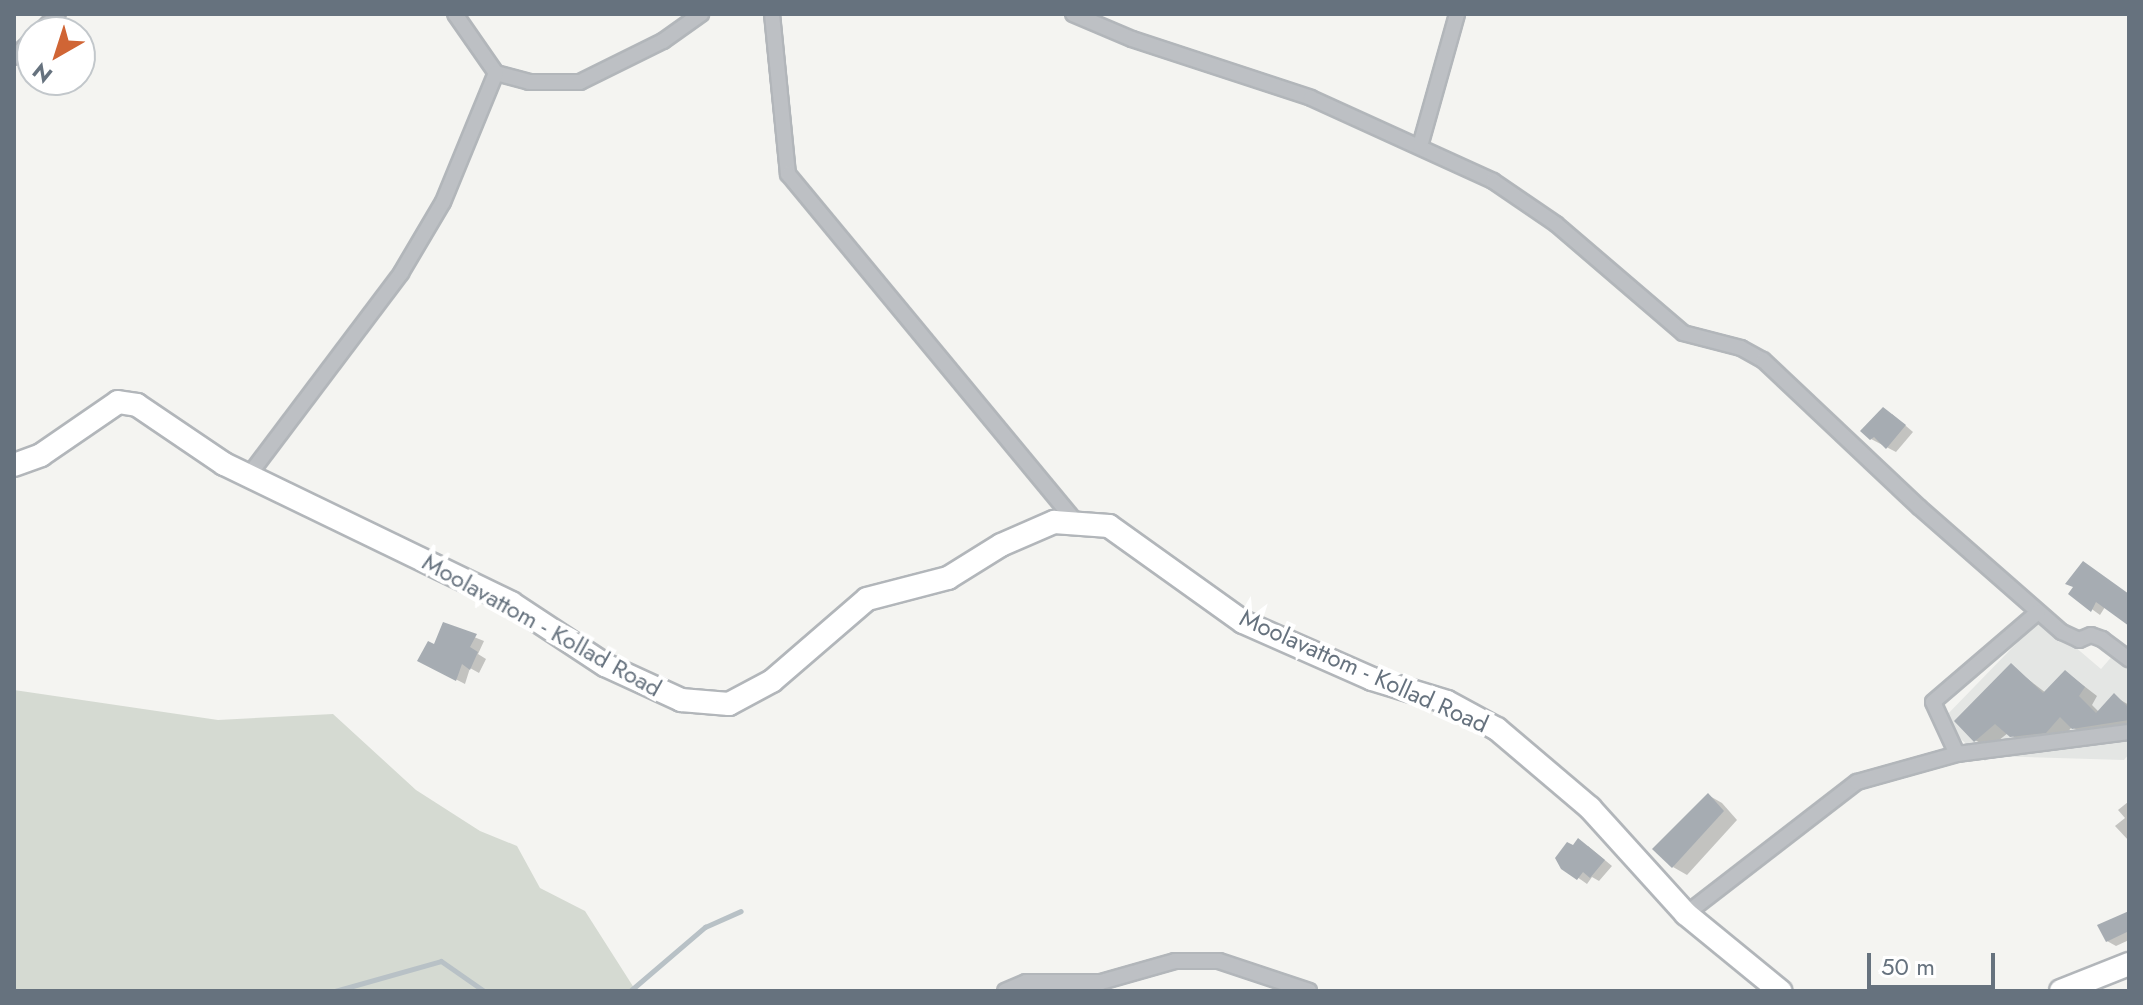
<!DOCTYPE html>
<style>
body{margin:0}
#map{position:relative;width:2143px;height:1005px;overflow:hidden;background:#f4f4f1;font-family:Jost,sans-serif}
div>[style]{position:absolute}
.built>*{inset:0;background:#e4e6e4}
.green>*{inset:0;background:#d5dad2}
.shadow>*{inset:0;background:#0003}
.stream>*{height:5px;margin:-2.5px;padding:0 2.5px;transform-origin:2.5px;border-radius:2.5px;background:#b8c1c6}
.building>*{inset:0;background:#a6acb2}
.roads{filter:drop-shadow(2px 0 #b2b6ba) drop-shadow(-2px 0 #b2b6ba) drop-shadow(0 2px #b2b6ba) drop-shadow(0 -2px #b2b6ba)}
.street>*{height:14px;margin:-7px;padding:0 7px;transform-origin:7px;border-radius:7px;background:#bdc0c4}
.secondary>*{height:22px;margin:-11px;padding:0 11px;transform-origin:11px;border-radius:11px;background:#fff}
span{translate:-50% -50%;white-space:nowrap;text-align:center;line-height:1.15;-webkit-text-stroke:8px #fff;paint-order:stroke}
.street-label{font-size:24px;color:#66727e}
.frame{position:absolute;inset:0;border:16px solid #66727e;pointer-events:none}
.north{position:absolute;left:16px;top:16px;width:80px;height:80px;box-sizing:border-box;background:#fff;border:2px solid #c2c7cb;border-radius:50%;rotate:219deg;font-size:22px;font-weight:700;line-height:32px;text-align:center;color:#66727e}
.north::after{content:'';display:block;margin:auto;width:28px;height:36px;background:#d06535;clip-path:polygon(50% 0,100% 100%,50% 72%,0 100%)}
.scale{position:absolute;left:1867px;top:953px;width:128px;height:36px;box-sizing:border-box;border:4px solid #66727e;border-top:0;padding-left:10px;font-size:24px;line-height:28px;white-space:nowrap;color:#66727e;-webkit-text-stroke:6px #fff;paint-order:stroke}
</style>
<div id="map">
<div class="built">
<div style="clip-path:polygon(2041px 618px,2101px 669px,2114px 654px,2129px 669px,2129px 754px,2124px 760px,1990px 756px,1985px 761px,1941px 721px)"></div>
</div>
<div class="green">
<div style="clip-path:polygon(14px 690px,218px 720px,333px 714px,416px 790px,480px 831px,517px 846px,540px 888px,585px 911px,636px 991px,14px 991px)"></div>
</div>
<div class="shadow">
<div style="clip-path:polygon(1892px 414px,1913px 432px,1896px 452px,1871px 439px)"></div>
<div style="clip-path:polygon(2071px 594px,2129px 595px,2129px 624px,2105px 607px,2100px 615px)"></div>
<div style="clip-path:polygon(444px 625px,484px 641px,478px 654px,486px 659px,479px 673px,470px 668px,465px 684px,428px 665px)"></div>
<div style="clip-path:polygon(2011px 666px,2046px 693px,2066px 672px,2097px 696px,2092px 705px,2099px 712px,2114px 696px,2129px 705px,2129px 731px,2088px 736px,2072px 727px,2060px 740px,2025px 744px,2008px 733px,1989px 748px,1975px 740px)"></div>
<div style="clip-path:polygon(1708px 795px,1722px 803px,1737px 820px,1687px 875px,1673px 867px)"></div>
<div style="clip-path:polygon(2128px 802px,2129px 803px,2129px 841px,2115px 826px,2125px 818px,2118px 810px)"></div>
<div style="clip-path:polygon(1588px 846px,1612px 866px,1599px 881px,1592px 877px,1587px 884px,1563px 867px)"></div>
<div style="clip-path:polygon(2129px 916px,2129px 940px,2116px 946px,2107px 941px)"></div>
<div style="clip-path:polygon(1893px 986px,1901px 991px,1882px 991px)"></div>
</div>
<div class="stream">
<div style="left:335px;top:991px;width:110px;rotate:-15.8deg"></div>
<div style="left:441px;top:961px;width:52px;rotate:34.9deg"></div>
<div style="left:630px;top:991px;width:99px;rotate:-40.5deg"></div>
<div style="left:705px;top:927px;width:39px;rotate:-24deg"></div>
</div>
<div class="building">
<div style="clip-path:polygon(1883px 407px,1906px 425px,1886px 449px,1874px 437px,1870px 440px,1860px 431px)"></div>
<div style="clip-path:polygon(2083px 561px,2129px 594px,2129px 626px,2096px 602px,2091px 612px,2068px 594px,2073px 587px,2065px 584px)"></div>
<div style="clip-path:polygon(443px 622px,477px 634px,470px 647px,478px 652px,470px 670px,462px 664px,456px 681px,417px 661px,428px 641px,434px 644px)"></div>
<div style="clip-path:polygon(2011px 663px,2043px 693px,2065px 670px,2085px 687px,2079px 696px,2096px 713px,2114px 693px,2129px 708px,2129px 720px,2072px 729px,2060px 717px,2046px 733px,2010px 737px,1995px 724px,1974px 742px,1954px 721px)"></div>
<div style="clip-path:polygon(1708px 793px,1724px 811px,1672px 868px,1652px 849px)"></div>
<div style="clip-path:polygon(1578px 838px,1605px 860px,1590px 878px,1583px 872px,1577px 880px,1561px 869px,1555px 858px,1567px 842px,1573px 845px)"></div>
<div style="clip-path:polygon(2129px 911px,2129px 931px,2106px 942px,2097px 925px)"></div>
</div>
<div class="roads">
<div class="street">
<div style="left:455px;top:14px;width:72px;rotate:55.2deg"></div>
<div style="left:496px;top:73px;width:34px;rotate:15deg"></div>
<div style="left:529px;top:82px;width:51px"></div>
<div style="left:580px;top:82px;width:93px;rotate:-26.3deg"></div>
<div style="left:663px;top:41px;width:47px;rotate:-35.4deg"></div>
<div style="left:772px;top:14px;width:161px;rotate:84.3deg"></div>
<div style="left:788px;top:174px;width:455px;rotate:50.4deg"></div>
<div style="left:1073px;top:14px;width:64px;rotate:23deg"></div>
<div style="left:1132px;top:39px;width:188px;rotate:18.2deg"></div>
<div style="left:1311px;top:98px;width:200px;rotate:24.5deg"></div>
<div style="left:1493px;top:181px;width:76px;rotate:34.3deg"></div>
<div style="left:1556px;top:224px;width:167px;rotate:40.6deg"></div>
<div style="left:1683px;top:333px;width:60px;rotate:14.5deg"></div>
<div style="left:1741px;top:348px;width:25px;rotate:29deg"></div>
<div style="left:1763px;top:360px;width:214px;rotate:43.3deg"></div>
<div style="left:1919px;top:507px;width:190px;rotate:41.2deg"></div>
<div style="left:2062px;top:632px;width:19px;rotate:25deg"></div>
<div style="left:2079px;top:640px;width:13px;rotate:-23deg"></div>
<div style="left:2091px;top:635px;width:12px;rotate:20deg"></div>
<div style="left:2102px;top:639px;width:34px;rotate:37deg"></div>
<div style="left:40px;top:32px;width:25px;rotate:-45deg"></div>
<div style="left:14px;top:57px;width:25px;rotate:-43deg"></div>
<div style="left:1420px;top:146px;width:137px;rotate:-74.3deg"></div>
<div style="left:249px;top:475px;width:253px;rotate:-53deg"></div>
<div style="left:401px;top:273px;width:82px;rotate:-59.4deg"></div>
<div style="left:443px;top:202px;width:139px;rotate:-67.7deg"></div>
<div style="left:1957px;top:754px;width:57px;rotate:-114.8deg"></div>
<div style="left:1933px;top:702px;width:138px;rotate:-40.6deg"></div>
<div style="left:1686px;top:914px;width:216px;rotate:-37.7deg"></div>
<div style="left:1857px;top:782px;width:104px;rotate:-15.6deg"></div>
<div style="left:1957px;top:754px;width:173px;rotate:-7.3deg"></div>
<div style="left:1005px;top:991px;width:23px;rotate:-23deg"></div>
<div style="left:1026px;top:982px;width:75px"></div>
<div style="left:1101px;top:982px;width:77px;rotate:-15.8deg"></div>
<div style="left:1175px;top:961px;width:44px"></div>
<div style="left:1219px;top:961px;width:95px;rotate:18.4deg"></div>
</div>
<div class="secondary">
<div style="left:14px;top:465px;width:29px;rotate:-20deg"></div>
<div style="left:41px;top:455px;width:93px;rotate:-34.5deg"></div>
<div style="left:118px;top:402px;width:19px;rotate:9deg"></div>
<div style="left:137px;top:405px;width:105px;rotate:34.1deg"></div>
<div style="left:224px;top:464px;width:319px;rotate:25.8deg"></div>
<div style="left:511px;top:603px;width:113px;rotate:33.4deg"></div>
<div style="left:605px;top:665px;width:84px;rotate:24.7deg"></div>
<div style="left:681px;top:700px;width:48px;rotate:4.8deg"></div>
<div style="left:729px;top:704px;width:49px;rotate:-28.1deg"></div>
<div style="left:772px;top:681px;width:125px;rotate:-40.8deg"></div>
<div style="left:867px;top:599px;width:84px;rotate:-14.5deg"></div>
<div style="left:948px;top:578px;width:62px;rotate:-31.9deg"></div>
<div style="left:1001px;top:545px;width:58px;rotate:-23.5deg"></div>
<div style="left:1054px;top:522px;width:55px;rotate:4.2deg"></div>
<div style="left:1109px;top:526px;width:165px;rotate:35.6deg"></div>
<div style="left:1243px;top:622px;width:141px;rotate:23.8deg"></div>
<div style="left:1372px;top:679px;width:78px;rotate:17deg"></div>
<div style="left:1447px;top:702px;width:57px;rotate:28.4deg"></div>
<div style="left:1497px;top:729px;width:122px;rotate:40.3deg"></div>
<div style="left:1590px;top:808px;width:143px;rotate:47.8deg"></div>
<div style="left:1686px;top:914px;width:122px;rotate:39.3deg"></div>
<div style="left:2061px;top:991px;width:73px;rotate:-21.7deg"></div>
</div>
</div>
<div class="street-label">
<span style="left:542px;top:625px;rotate:29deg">Moolavattom - Kollad Road</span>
<span style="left:1364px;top:671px;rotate:24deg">Moolavattom - Kollad Road</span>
</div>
<div class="frame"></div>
<div class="north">N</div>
<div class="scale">50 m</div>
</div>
